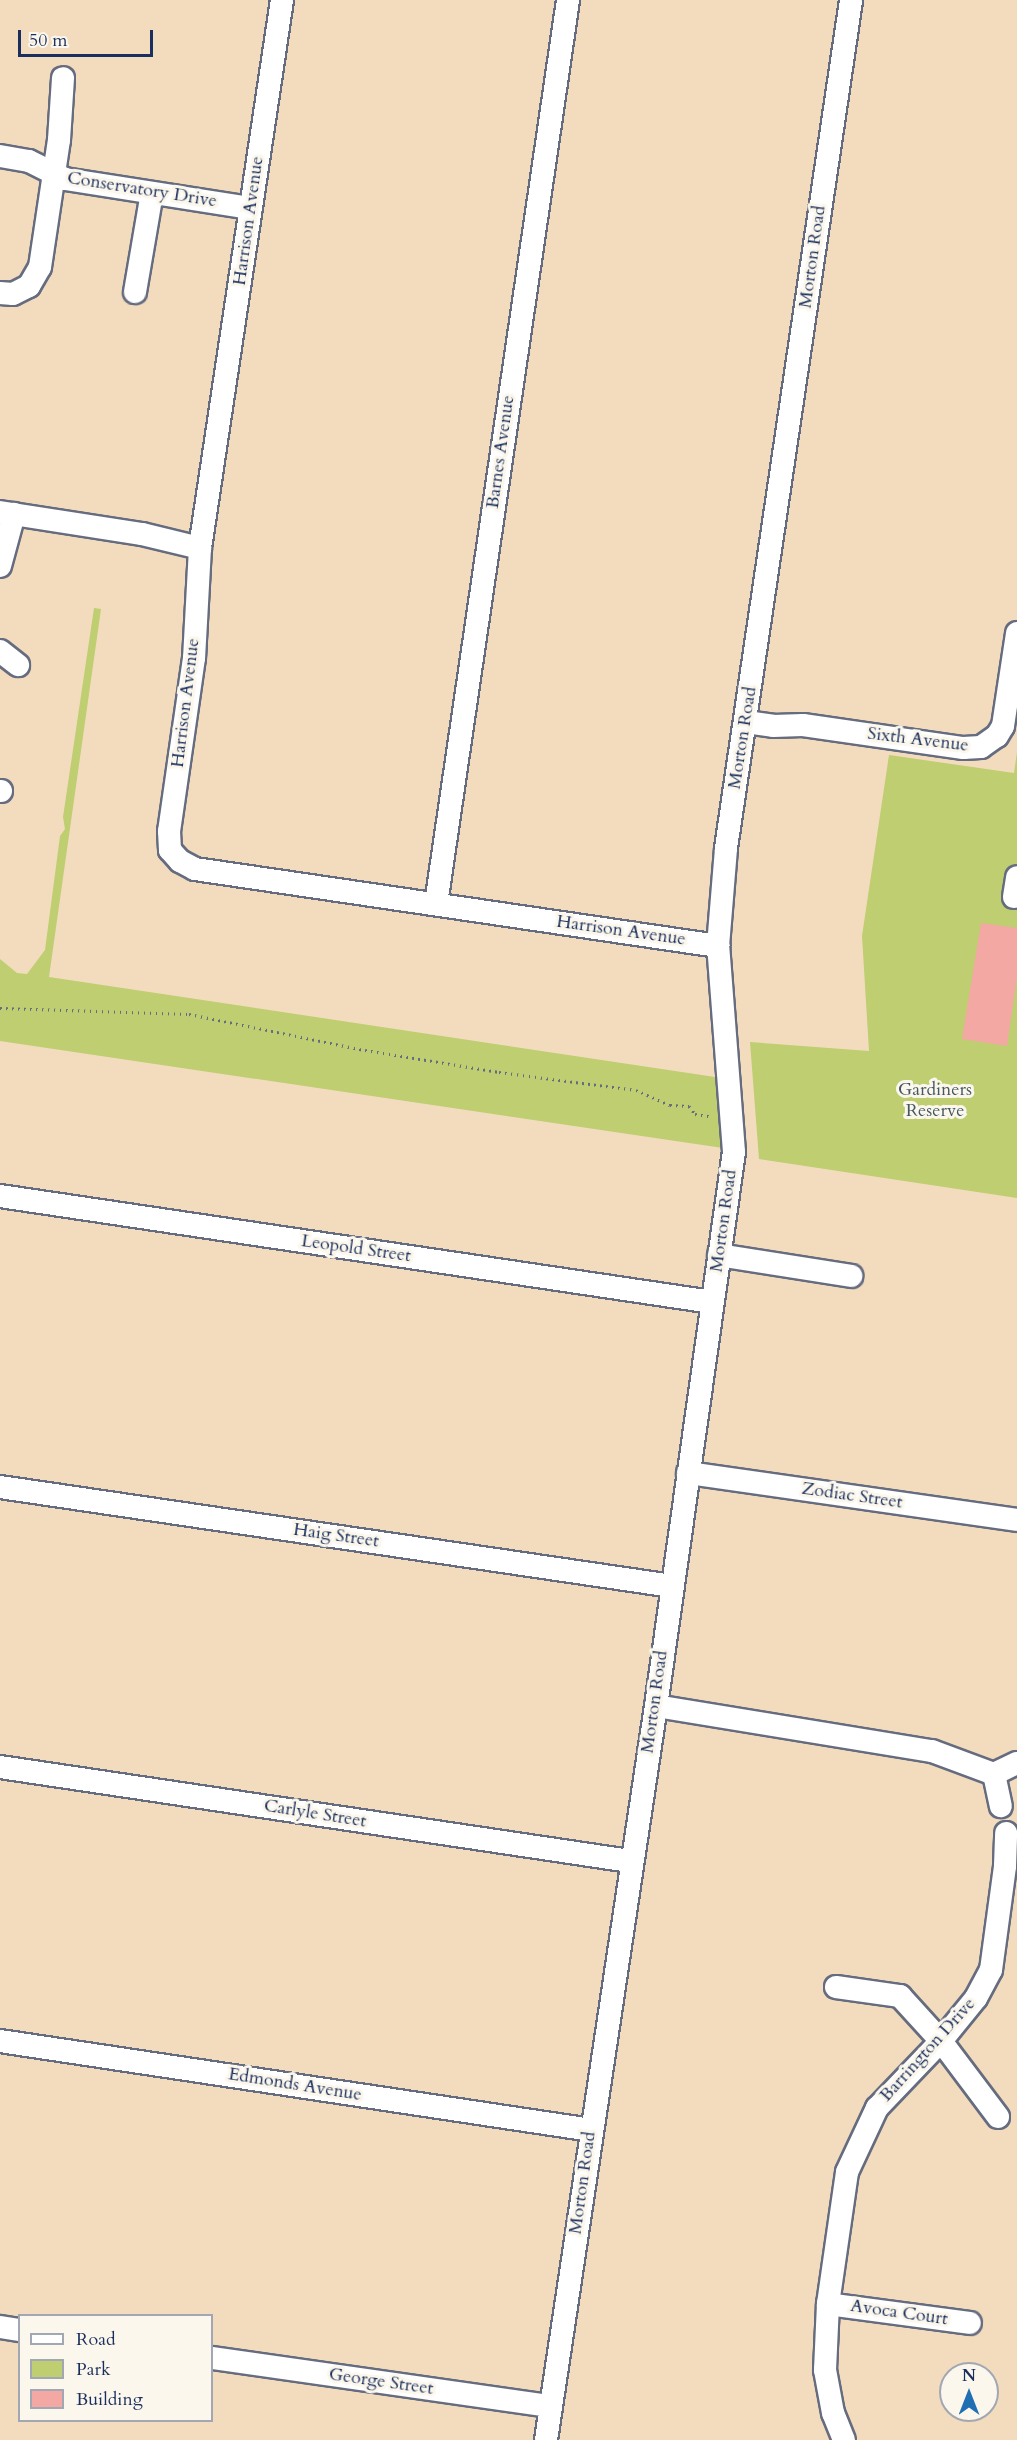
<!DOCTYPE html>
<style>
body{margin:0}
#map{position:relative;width:1017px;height:2440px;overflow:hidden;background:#f2dcbd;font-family:Cardo,serif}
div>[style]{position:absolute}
.green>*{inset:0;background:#bece70}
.building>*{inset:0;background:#f3a8a4}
.path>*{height:3px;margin-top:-1.5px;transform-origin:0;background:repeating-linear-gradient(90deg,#666c7f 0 1.5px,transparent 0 6px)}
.roads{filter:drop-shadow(2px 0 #666c7f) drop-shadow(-2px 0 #666c7f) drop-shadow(0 2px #666c7f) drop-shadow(0 -2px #666c7f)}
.minor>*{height:22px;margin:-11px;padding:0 11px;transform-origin:11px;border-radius:11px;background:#fff}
span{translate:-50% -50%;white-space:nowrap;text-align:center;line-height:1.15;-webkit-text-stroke:6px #fbf7ec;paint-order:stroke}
.street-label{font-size:18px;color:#1b2f5e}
.park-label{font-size:18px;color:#445762}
.legend{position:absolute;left:18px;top:2314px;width:195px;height:108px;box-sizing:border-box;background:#fbf7ec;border:2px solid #a1a7b3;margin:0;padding:8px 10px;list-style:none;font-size:18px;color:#1b2f5e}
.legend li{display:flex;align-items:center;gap:12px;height:30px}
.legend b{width:30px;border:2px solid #a1a7b3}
.north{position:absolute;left:939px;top:2362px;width:60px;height:60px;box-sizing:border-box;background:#fbf7ec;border:2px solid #a1a7b3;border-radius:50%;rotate:0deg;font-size:16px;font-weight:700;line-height:24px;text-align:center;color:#1b2f5e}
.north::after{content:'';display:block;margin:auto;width:21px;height:27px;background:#1f6fb2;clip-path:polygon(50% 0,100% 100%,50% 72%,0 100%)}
.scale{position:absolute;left:18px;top:30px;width:135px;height:27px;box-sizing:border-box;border:3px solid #1b2f5e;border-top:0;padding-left:8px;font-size:18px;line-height:21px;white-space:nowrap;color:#1b2f5e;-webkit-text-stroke:4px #fbf7ec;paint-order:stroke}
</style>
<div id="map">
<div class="green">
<div style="clip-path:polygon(94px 608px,101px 609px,49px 977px,715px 1077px,723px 1148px,0 1041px,0 959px,17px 973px,27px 974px,45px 950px,60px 836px,65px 829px,63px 817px)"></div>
<div style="clip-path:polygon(1017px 752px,1017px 1198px,759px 1159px,750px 1042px,869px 1051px,862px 936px,889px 755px,1014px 773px)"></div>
</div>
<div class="building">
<div style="clip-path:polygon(981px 923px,1017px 928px,1017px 977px,1007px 1046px,962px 1039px)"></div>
</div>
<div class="path">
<div style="left:0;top:1008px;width:189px;rotate:1.8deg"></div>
<div style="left:189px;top:1014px;width:180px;rotate:11.6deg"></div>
<div style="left:365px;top:1050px;width:136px;rotate:9.3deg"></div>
<div style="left:499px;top:1072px;width:138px;rotate:7.5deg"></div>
<div style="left:636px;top:1090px;width:37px;rotate:24deg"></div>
<div style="left:670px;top:1105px;width:19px;rotate:3deg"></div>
<div style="left:689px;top:1106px;width:10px;rotate:53deg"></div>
<div style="left:695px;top:1114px;width:18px;rotate:9deg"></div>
</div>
<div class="roads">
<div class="minor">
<div style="left:282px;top:0;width:554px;rotate:98.51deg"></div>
<div style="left:200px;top:548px;width:110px;rotate:93.1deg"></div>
<div style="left:194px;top:658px;width:175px;rotate:98.2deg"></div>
<div style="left:169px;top:831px;width:19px;rotate:87deg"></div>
<div style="left:170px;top:850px;width:15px;rotate:48deg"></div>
<div style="left:180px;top:861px;width:17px;rotate:28deg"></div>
<div style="left:195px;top:869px;width:529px;rotate:8.38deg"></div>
<div style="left:0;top:156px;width:29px;rotate:10deg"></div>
<div style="left:29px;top:161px;width:40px;rotate:26.6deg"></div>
<div style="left:65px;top:179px;width:188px;rotate:8.9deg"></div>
<div style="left:135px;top:292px;width:100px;rotate:-80.3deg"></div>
<div style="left:0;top:293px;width:13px;rotate:4deg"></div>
<div style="left:13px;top:294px;width:18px;rotate:-27deg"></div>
<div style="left:29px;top:286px;width:22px;rotate:-60deg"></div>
<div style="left:40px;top:267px;width:128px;rotate:-81.5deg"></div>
<div style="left:59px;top:140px;width:62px;rotate:-86.3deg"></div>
<div style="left:0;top:512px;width:144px;rotate:8.8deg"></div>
<div style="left:142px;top:534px;width:60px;rotate:13.6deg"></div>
<div style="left:0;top:566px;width:54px;rotate:-74.9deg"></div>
<div style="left:0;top:651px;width:23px;rotate:38deg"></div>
<div style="left:746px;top:722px;width:27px;rotate:8deg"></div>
<div style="left:773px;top:726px;width:30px;rotate:-2deg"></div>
<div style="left:803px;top:725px;width:162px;rotate:8.2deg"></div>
<div style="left:963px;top:748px;width:18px;rotate:-3deg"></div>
<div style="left:981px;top:747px;width:19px;rotate:-35deg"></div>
<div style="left:997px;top:736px;width:12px;rotate:-59deg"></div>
<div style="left:1003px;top:726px;width:94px;rotate:-81.4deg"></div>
<div style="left:0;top:791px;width:1px"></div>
<div style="left:1014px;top:897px;width:20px;rotate:-81deg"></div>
<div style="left:436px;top:904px;width:914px;rotate:-81.69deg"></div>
<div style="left:0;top:1196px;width:720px;rotate:8.47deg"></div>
<div style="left:719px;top:1255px;width:134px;rotate:9deg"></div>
<div style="left:688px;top:1473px;width:332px;rotate:8.1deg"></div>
<div style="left:0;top:1487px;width:679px;rotate:8.38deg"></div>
<div style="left:656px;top:1706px;width:280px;rotate:9.3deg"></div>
<div style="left:932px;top:1751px;width:66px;rotate:20.4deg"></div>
<div style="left:994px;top:1774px;width:25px;rotate:-26deg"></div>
<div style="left:0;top:1767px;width:637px;rotate:8.49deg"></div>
<div style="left:994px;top:1774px;width:33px;rotate:78deg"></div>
<div style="left:836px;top:1987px;width:65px;rotate:8deg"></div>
<div style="left:900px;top:1996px;width:61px;rotate:47.7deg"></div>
<div style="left:941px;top:2041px;width:95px;rotate:53.1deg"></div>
<div style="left:0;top:2041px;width:598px;rotate:8.56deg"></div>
<div style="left:828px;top:2304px;width:143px;rotate:7.6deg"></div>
<div style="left:0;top:2327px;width:20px;rotate:9deg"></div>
<div style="left:212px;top:2358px;width:341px;rotate:8.1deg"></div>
<div style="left:546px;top:2440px;width:742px;rotate:-81.48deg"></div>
<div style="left:656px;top:1706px;width:559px;rotate:-81.99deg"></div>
<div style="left:734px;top:1152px;width:207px;rotate:-94.4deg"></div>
<div style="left:718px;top:946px;width:98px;rotate:-85.3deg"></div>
<div style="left:726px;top:848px;width:857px;rotate:-81.61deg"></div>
<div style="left:844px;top:2440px;width:29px;rotate:-112deg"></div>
<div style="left:833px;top:2413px;width:44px;rotate:-100.5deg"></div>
<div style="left:825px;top:2370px;width:66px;rotate:-87.4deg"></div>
<div style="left:828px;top:2304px;width:133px;rotate:-81.8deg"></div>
<div style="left:847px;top:2172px;width:71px;rotate:-64.9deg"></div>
<div style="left:877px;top:2108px;width:93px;rotate:-46.3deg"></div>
<div style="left:941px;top:2041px;width:55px;rotate:-50.9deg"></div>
<div style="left:976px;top:1998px;width:32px;rotate:-62deg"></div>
<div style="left:991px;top:1970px;width:105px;rotate:-82.3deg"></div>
<div style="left:1005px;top:1866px;width:33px;rotate:-88deg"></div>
</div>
</div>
<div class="street-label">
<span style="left:142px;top:190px;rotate:9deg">Conservatory Drive</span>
<span style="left:249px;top:221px;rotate:-82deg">Harrison Avenue</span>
<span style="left:813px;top:257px;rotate:-82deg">Morton Road</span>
<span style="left:501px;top:452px;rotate:-82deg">Barnes Avenue</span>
<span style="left:186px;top:703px;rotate:-83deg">Harrison Avenue</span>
<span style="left:743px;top:738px;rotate:-81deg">Morton Road</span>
<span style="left:918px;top:740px;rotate:7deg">Sixth Avenue</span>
<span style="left:621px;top:931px;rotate:8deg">Harrison Avenue</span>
<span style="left:724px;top:1221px;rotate:-82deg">Morton Road</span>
<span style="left:356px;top:1249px;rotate:8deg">Leopold Street</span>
<span style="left:852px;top:1496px;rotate:8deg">Zodiac Street</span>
<span style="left:336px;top:1536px;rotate:8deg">Haig Street</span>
<span style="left:655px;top:1702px;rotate:-82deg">Morton Road</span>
<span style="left:315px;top:1814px;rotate:9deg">Carlyle Street</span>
<span style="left:928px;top:2050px;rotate:-48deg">Barrington Drive</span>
<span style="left:295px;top:2085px;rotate:9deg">Edmonds Avenue</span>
<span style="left:583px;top:2183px;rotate:-82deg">Morton Road</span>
<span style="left:899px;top:2313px;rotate:8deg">Avoca Court</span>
<span style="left:381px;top:2382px;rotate:8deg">George Street</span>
</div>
<div class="park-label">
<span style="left:935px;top:1101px">Gardiners<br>Reserve</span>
</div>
<ul class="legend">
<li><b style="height:8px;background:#fff"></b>Road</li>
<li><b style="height:16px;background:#bece70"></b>Park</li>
<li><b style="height:16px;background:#f3a8a4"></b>Building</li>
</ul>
<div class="north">N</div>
<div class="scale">50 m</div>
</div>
